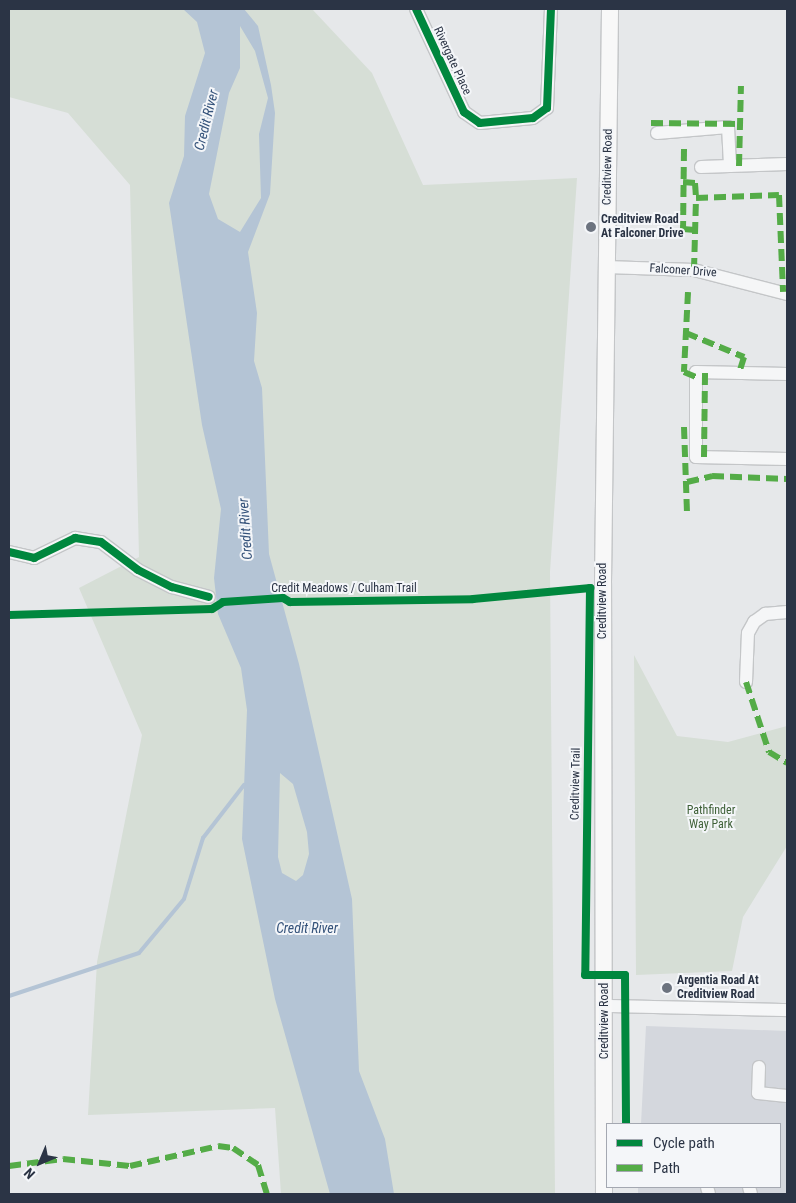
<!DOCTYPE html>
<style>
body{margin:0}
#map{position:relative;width:796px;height:1203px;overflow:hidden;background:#e6e8ea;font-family:"Roboto Condensed",sans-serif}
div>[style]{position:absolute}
.built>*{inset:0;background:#d4d7dd}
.green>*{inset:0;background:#d6ded6}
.water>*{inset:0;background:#b4c4d5}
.stream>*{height:4px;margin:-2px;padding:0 2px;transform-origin:2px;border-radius:2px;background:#b4c4d5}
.roads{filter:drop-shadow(1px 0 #c4c6c8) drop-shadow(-1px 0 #c4c6c8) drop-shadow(0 1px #c4c6c8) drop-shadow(0 -1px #c4c6c8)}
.minor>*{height:12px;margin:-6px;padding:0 6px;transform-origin:6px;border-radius:6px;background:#f5f6f7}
.major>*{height:16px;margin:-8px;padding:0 8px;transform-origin:8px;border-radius:8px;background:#f8f8f8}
.quiet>*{height:6px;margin-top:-3px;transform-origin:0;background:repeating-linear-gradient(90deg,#54ac47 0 12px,transparent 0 18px)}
.cycleway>*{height:8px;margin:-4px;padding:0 4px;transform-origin:4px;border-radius:4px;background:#00873e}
.dots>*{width:14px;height:14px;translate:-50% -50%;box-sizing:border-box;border:2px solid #f4f6f9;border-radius:50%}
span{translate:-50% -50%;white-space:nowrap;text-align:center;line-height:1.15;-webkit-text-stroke:4px #f4f6f9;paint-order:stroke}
.street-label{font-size:12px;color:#2b3445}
.poi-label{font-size:12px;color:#2b3445;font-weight:700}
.left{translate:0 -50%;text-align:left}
.park-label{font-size:12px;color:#3f6138}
.water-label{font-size:14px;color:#34527a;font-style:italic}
.frame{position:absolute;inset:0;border:10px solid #2b3445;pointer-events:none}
.legend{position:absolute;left:606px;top:1123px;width:175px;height:65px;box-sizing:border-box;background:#f4f6f9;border:1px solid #a4a8b1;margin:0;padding:6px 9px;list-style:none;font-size:15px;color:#2b3445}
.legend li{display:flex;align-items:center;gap:10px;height:25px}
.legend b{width:25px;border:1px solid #a4a8b1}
.north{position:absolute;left:15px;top:1138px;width:50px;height:50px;-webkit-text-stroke:4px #f4f6f9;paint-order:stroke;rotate:225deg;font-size:14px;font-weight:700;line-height:20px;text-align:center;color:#2b3445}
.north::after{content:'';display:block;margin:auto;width:18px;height:22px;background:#2b3445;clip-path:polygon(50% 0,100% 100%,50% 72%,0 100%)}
</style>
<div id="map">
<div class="built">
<div style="clip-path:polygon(646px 1026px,787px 1031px,787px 1194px,638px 1194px,638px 1187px,780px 1187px,780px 1124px,641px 1124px)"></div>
</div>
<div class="green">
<div style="clip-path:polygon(9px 9px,312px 9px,372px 73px,423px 185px,577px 178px,550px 572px,555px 1194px,281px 1194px,275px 1108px,88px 1115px,97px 962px,142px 735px,79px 588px,139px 557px,130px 185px,68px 113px,9px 97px)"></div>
<div style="clip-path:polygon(634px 655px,677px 736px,728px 742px,787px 726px,787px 846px,743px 917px,732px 971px,636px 975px)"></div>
</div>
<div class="water">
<div style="clip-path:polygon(evenodd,183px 9px,244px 9px,258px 26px,271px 85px,275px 113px,270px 194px,248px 252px,257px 313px,254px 361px,262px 388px,269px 554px,299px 664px,352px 899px,359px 1071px,385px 1139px,394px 1194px,330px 1194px,275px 999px,242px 839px,247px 710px,241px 668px,218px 614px,214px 578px,221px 509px,202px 425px,169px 203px,184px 156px,185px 116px,205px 53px,197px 22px,183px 9px,240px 26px,255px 51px,268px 98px,259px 134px,261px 198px,240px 232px,218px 219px,209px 194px,229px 93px,240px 68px,240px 26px,183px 9px,280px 773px,293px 784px,307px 832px,309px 854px,303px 875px,296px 881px,282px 873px,278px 857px,280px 773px)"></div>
</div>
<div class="stream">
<div style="left:9px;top:996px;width:137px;rotate:-18.3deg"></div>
<div style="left:139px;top:953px;width:70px;rotate:-50.2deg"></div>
<div style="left:184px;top:899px;width:64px;rotate:-72.7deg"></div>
<div style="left:203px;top:838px;width:67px;rotate:-52.3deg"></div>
</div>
<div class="roads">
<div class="minor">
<div style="left:416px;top:9px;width:114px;rotate:65deg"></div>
<div style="left:464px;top:112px;width:19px;rotate:35deg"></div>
<div style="left:480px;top:123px;width:53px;rotate:-5.4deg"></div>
<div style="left:533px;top:118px;width:17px;rotate:-36deg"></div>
<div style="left:547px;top:108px;width:99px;rotate:-87.7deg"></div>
<div style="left:657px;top:133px;width:71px;rotate:-4.8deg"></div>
<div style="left:728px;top:127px;width:39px;rotate:87deg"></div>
<div style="left:701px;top:167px;width:86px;rotate:-2deg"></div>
<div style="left:606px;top:267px;width:88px;rotate:2deg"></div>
<div style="left:694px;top:270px;width:96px;rotate:14.5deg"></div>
<div style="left:787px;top:374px;width:91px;rotate:-178.7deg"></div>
<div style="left:696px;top:372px;width:85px;rotate:90deg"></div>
<div style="left:696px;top:457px;width:91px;rotate:1.3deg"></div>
<div style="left:9px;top:552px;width:26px;rotate:13deg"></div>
<div style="left:34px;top:558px;width:46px;rotate:-26deg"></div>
<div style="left:75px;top:538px;width:26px;rotate:9deg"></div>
<div style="left:101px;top:542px;width:46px;rotate:37.1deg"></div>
<div style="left:138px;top:570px;width:38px;rotate:27deg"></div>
<div style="left:172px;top:587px;width:38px;rotate:15deg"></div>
<div style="left:746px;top:682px;width:49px;rotate:-87.7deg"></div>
<div style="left:748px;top:633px;width:13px;rotate:-61deg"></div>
<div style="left:754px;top:622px;width:14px;rotate:-36deg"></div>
<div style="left:765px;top:614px;width:22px;rotate:-5deg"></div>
<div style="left:606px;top:1006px;width:181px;rotate:1.3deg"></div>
<div style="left:759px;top:1067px;width:26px;rotate:92deg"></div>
<div style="left:758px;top:1093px;width:29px;rotate:6deg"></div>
<div style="left:707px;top:1187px;width:7px;rotate:74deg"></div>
<div style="left:749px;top:1187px;width:7px;rotate:74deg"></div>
</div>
<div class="major">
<div style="left:604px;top:1194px;width:611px;rotate:-90.09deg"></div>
<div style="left:603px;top:583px;width:574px;rotate:-89.3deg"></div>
</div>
</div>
<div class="quiet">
<div style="left:651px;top:123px;width:89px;rotate:0.6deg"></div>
<div style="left:684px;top:149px;width:80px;rotate:90.7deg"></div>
<div style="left:683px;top:229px;width:12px;rotate:5deg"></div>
<div style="left:739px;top:166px;width:80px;rotate:-88.6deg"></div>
<div style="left:683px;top:182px;width:12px;rotate:5deg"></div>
<div style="left:695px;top:183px;width:15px;rotate:86deg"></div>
<div style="left:694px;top:270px;width:72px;rotate:-88.4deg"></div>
<div style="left:696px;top:198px;width:83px;rotate:-2.1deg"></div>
<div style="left:779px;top:195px;width:97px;rotate:87.6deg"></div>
<div style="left:688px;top:292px;width:80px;rotate:92.9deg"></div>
<div style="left:684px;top:372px;width:13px;rotate:23deg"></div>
<div style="left:686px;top:333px;width:63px;rotate:22.5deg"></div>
<div style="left:744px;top:357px;width:14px;rotate:107deg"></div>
<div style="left:684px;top:427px;width:86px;rotate:88deg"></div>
<div style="left:704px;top:457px;width:86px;rotate:-89.3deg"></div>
<div style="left:687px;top:482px;width:26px;rotate:-13deg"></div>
<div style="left:712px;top:476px;width:75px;rotate:2.3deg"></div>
<div style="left:746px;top:682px;width:74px;rotate:71.8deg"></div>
<div style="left:769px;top:752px;width:21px;rotate:31deg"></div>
<div style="left:9px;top:1166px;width:54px;rotate:-7.4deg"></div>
<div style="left:63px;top:1159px;width:67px;rotate:6deg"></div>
<div style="left:130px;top:1166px;width:90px;rotate:-12.8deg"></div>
<div style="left:218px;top:1146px;width:15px;rotate:8deg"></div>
<div style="left:233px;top:1148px;width:30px;rotate:34deg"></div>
<div style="left:258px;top:1165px;width:30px;rotate:73deg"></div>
</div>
<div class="cycleway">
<div style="left:416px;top:9px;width:114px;rotate:65deg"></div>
<div style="left:464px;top:112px;width:19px;rotate:35deg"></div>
<div style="left:480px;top:123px;width:53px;rotate:-5.4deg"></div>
<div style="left:533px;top:118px;width:17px;rotate:-36deg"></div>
<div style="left:547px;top:108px;width:99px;rotate:-87.7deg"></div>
<div style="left:9px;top:552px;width:26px;rotate:13deg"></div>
<div style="left:34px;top:558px;width:46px;rotate:-26deg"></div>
<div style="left:75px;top:538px;width:26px;rotate:9deg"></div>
<div style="left:101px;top:542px;width:46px;rotate:37.1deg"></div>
<div style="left:138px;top:570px;width:38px;rotate:27deg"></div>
<div style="left:172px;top:587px;width:38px;rotate:15deg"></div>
<div style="left:9px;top:615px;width:203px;rotate:-1.7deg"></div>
<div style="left:212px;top:609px;width:13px;rotate:-32deg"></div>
<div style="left:223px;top:602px;width:60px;rotate:-3.8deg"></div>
<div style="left:283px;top:598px;width:8px;rotate:30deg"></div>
<div style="left:290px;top:602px;width:183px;rotate:-0.9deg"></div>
<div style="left:473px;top:599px;width:118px;rotate:-5.4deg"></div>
<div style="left:590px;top:588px;width:387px;rotate:90.7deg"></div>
<div style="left:585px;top:975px;width:40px"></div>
<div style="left:625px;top:975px;width:149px;rotate:89.6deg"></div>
</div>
<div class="dots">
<div style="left:591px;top:227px;background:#6c737f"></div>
<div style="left:667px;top:988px;background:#6c737f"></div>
</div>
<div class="street-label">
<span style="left:452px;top:61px;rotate:65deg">Rivergate Place</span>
<span style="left:608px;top:167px;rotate:-89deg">Creditview Road</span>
<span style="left:683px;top:271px;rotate:4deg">Falconer Drive</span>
<span style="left:344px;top:589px">Credit Meadows / Culham Trail</span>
<span style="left:603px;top:601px;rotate:-90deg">Creditview Road</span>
<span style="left:576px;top:784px;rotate:-89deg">Creditview Trail</span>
<span style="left:605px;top:1021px;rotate:-90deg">Creditview Road</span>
</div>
<div class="poi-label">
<span class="left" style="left:601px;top:227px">Creditview Road<br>At Falconer Drive</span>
<span class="left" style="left:677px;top:988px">Argentia Road At<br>Creditview Road</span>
</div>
<div class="park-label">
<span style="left:711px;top:818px">Pathfinder<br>Way Park</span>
</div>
<div class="water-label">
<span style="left:206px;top:120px;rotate:-76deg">Credit River</span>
<span style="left:245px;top:529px;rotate:-94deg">Credit River</span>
<span style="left:307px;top:928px">Credit River</span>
</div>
<div class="frame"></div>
<ul class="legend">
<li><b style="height:6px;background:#00873e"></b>Cycle path</li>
<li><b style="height:6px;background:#54ac47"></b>Path</li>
</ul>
<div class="north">N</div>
</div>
